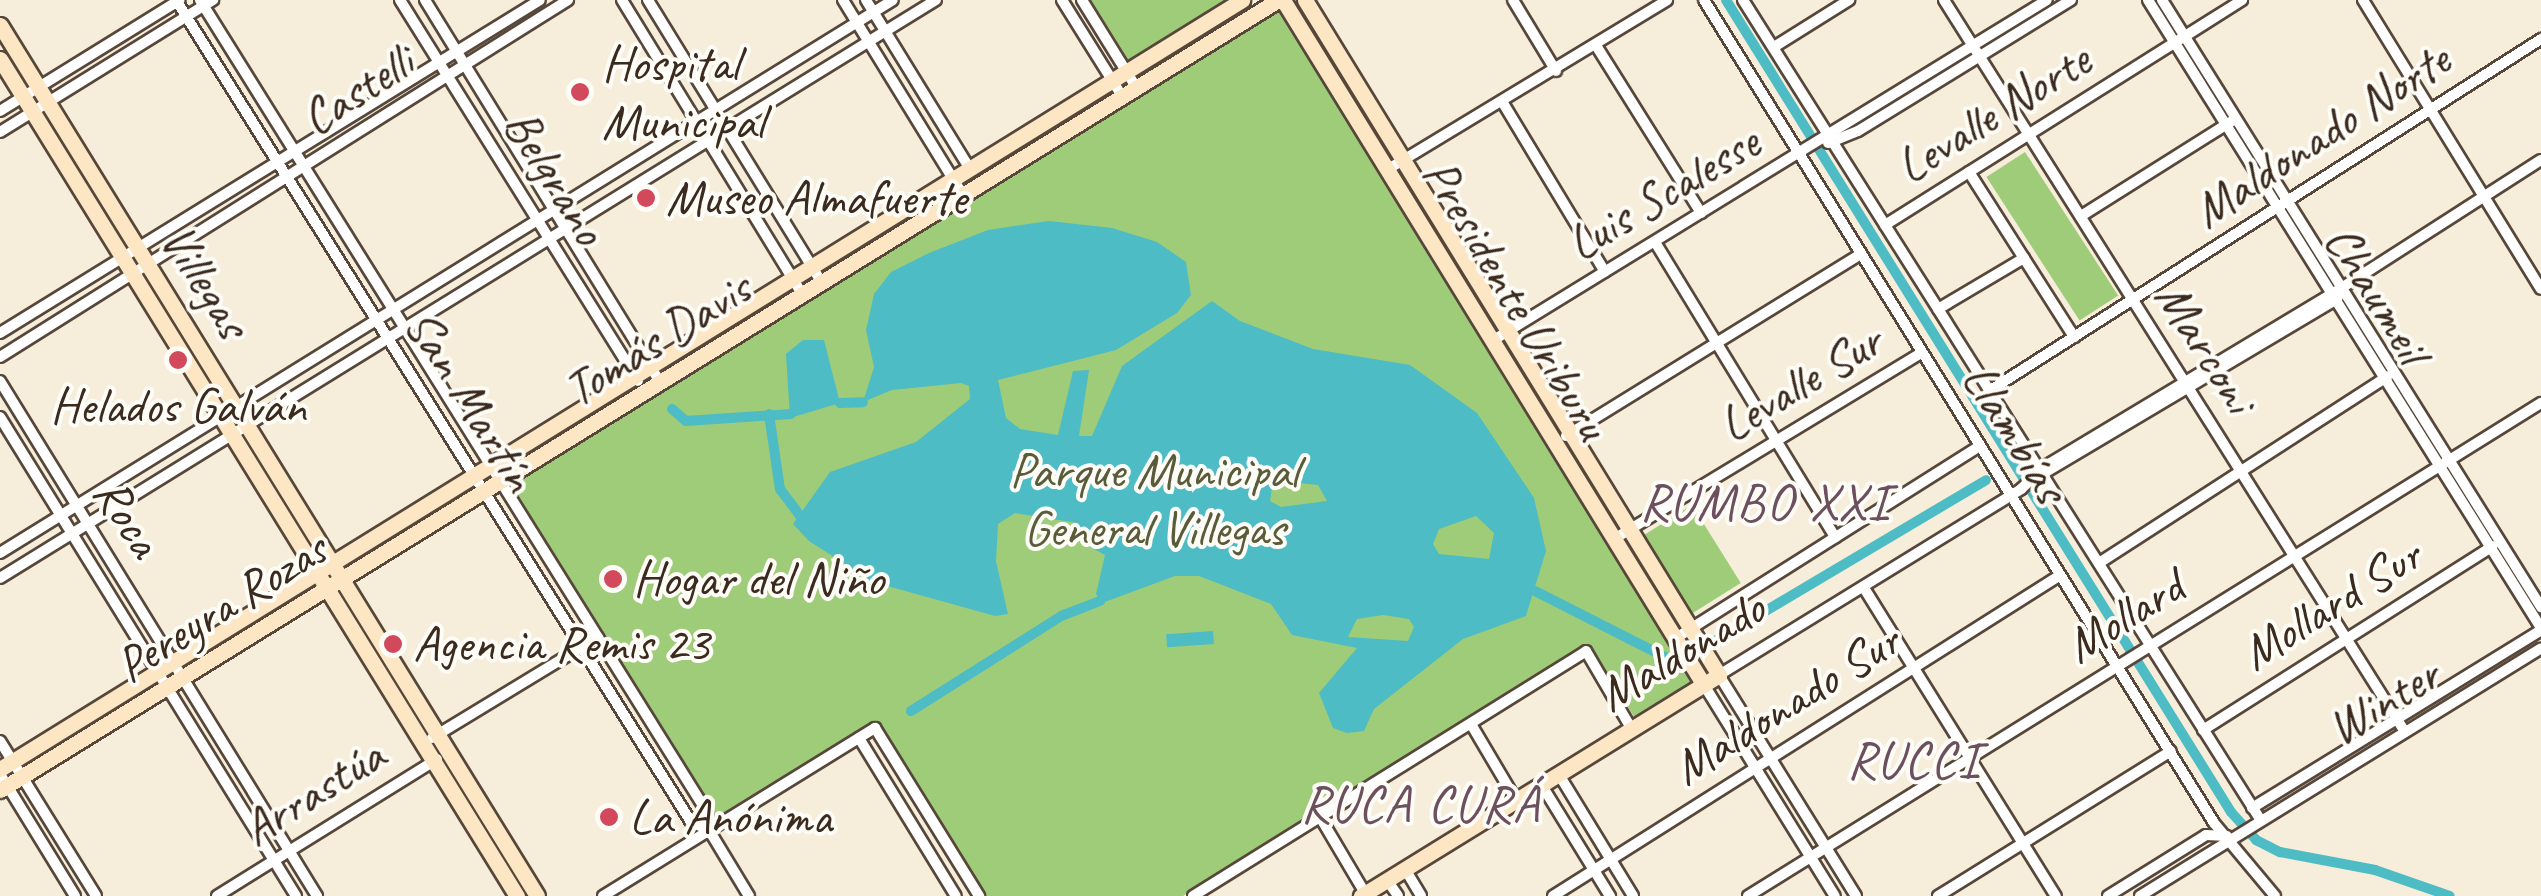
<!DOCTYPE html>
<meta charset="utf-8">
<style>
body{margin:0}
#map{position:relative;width:2541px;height:896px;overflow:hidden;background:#f6edda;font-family:Caveat,sans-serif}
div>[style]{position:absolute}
.green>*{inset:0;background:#9fcc79;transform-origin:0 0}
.water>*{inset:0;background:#4dbcc4;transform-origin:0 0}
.canal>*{height:10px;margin:-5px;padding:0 5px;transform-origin:5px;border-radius:5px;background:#4dbcc4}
.roads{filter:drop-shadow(2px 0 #57473a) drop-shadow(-2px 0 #57473a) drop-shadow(0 2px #57473a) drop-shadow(0 -2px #57473a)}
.street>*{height:10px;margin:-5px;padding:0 5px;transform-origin:5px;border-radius:5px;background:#fff}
.secondary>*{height:15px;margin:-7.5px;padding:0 7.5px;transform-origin:7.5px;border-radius:7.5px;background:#fce6c4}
.dots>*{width:28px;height:28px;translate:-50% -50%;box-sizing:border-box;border:5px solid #fdfcf7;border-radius:50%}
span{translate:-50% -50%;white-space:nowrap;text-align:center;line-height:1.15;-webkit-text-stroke:8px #fdfcf7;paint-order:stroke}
.poi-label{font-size:50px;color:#3b2a1e}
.left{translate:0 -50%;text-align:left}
.street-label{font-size:50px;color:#3b2a1e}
.park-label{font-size:50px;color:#595b39}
.neighbourhood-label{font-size:52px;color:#6c505d;letter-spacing:2.5px}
</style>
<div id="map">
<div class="green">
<div style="clip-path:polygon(1091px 0,1236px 0,1131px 65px)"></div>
<div style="clip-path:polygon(1280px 4px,1694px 683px,1636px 720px,1589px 644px,1183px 896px,984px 896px,877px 723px,718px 821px,507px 486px)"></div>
<div style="left:2025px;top:152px;width:171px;height:46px;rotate:57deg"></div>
<div style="left:1692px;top:505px;width:92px;height:57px;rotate:58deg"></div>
</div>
<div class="water">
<div style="clip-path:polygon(evenodd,1049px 221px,1112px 228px,1157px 242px,1186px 262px,1191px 295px,1177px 313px,1116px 350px,998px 380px,1006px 418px,1020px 429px,1058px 435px,1073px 371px,1089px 370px,1079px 436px,1092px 436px,1122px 366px,1212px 301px,1240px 321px,1313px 349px,1410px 365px,1477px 413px,1534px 498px,1546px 551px,1526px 616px,1463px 639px,1374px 709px,1364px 731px,1347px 733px,1333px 728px,1319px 693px,1357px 648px,1292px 635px,1271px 604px,1199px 576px,1175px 576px,1102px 603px,1096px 594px,1105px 555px,1090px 547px,1078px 523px,1015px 513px,998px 524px,996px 561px,1008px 614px,995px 616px,873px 582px,809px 541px,793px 524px,830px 472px,916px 442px,970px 399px,969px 386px,961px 383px,892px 390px,863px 402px,874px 367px,866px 330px,874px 294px,891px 272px,929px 253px,988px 230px,1049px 221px,1289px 482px,1318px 485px,1327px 501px,1281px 507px,1270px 501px,1272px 488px,1289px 482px,1049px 221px,1476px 516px,1494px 533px,1489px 559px,1439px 554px,1433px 544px,1439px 529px,1476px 516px,1049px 221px,1383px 615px,1409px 619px,1414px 627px,1408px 641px,1348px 637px,1357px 619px,1383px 615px)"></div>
<div style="clip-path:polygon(803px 340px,824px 340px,840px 403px,790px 418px,786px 354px)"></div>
<div style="left:1213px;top:631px;width:13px;height:47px;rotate:86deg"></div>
</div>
<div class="canal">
<div style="left:1726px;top:0;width:956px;rotate:58.12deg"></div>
<div style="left:2231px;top:812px;width:38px;rotate:48deg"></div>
<div style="left:2256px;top:840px;width:27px;rotate:27deg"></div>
<div style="left:2280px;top:852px;width:97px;rotate:10.7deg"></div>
<div style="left:2375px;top:870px;width:79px;rotate:19.1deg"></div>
<div style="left:840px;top:403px;width:23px;rotate:-2deg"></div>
<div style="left:672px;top:409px;width:18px;rotate:41deg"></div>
<div style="left:686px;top:421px;width:105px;rotate:-3.8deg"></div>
<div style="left:769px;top:414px;width:76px;rotate:81.7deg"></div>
<div style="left:780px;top:489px;width:34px;rotate:53deg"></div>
<div style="left:1535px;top:591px;width:159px;rotate:26.9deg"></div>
<div style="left:1715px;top:641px;width:315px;rotate:-30.7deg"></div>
<div style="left:911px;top:711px;width:178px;rotate:-32.3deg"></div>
<div style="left:1061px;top:616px;width:42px;rotate:-21deg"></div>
</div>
<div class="roads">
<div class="street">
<div style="left:176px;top:0;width:970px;rotate:57.93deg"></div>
<div style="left:691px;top:822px;width:20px;rotate:24deg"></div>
<div style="left:200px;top:0;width:957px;rotate:58.02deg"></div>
<div style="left:707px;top:812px;width:18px;rotate:84deg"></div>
<div style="left:709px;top:830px;width:77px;rotate:58.8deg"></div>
<div style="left:400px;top:0;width:449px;rotate:58deg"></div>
<div style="left:425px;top:0;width:451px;rotate:58.4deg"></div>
<div style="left:622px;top:0;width:346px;rotate:58.5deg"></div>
<div style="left:648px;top:0;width:332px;rotate:58.4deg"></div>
<div style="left:843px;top:0;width:229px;rotate:58.4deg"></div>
<div style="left:866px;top:0;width:198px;rotate:58.4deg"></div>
<div style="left:1062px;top:0;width:113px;rotate:58deg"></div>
<div style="left:1082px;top:0;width:102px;rotate:58.2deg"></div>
<div style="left:1513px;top:0;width:83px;rotate:58.8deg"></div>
<div style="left:1704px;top:0;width:968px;rotate:58.21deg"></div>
<div style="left:2214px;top:823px;width:95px;rotate:50.1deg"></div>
<div style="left:1743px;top:0;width:969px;rotate:57.74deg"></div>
<div style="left:1944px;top:0;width:865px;rotate:57.8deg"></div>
<div style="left:2148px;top:0;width:741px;rotate:57.96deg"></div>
<div style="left:2162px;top:0;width:716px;rotate:58.02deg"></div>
<div style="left:2363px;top:0;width:339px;rotate:58.4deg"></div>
<div style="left:1597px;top:47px;width:196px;rotate:57.9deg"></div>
<div style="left:1774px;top:47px;width:89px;rotate:-32.1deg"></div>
<div style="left:1503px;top:103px;width:197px;rotate:58.9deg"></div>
<div style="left:0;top:111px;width:211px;rotate:-31.7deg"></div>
<div style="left:0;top:132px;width:251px;rotate:-31.8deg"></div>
<div style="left:1828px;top:143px;width:32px;rotate:-22deg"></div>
<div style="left:1858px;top:131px;width:250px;rotate:-31.6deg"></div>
<div style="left:1390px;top:168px;width:324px;rotate:-31.2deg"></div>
<div style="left:1969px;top:172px;width:196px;rotate:57.5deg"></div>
<div style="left:2081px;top:216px;width:178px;rotate:-32.2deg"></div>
<div style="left:1885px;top:225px;width:422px;rotate:-32.2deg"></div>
<div style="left:1655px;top:242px;width:346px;rotate:58.6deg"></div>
<div style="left:2343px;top:287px;width:235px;rotate:-32.7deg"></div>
<div style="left:1938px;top:309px;width:100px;rotate:-30.7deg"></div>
<div style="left:0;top:333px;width:634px;rotate:-31.66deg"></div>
<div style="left:1492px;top:341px;width:651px;rotate:-31.57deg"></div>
<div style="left:0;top:357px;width:671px;rotate:-32.15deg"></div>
<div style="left:0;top:381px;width:605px;rotate:58.39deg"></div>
<div style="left:1989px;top:391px;width:655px;rotate:-32.52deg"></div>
<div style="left:0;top:417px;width:563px;rotate:58.29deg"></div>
<div style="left:1566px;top:436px;width:347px;rotate:-31.7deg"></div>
<div style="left:1614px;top:539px;width:359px;rotate:-31.2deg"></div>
<div style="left:0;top:553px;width:1050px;rotate:-31.77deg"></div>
<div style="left:2099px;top:563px;width:344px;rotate:-32.9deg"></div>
<div style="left:0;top:578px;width:1100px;rotate:-31.7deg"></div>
<div style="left:1864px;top:588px;width:363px;rotate:58.1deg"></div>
<div style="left:1676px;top:638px;width:357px;rotate:-32.3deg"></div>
<div style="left:1704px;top:685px;width:248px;rotate:58.2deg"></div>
<div style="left:1471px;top:724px;width:88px;rotate:59.4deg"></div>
<div style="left:2203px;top:730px;width:343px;rotate:-32.4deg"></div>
<div style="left:432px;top:738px;width:194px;rotate:-31.3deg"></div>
<div style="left:859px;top:738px;width:185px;rotate:58.5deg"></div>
<div style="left:0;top:741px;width:182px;rotate:58.2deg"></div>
<div style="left:1558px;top:773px;width:144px;rotate:58.6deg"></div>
<div style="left:0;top:774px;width:143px;rotate:58.4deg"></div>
<div style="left:1541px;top:784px;width:132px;rotate:58.4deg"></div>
<div style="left:2252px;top:808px;width:339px;rotate:-31.6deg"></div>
<div style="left:1320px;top:817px;width:88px;rotate:59.4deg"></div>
<div style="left:1405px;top:869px;width:31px;rotate:59deg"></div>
<div style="left:1387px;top:880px;width:19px;rotate:55deg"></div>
<div style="left:217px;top:896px;width:259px;rotate:-31.9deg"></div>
<div style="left:603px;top:896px;width:320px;rotate:-31.7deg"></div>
<div style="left:875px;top:728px;width:198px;rotate:58.2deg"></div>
<div style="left:1193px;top:896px;width:463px;rotate:-31.9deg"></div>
<div style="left:1586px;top:651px;width:89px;rotate:59.7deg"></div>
<div style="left:1553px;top:896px;width:599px;rotate:-32.31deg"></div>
<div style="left:1748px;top:896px;width:934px;rotate:-31.87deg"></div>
<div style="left:1856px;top:896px;width:260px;rotate:-121.8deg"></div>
<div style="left:1719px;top:675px;width:355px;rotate:-31.6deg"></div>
<div style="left:2021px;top:489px;width:35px;rotate:-43deg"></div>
<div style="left:2047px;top:465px;width:345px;rotate:-31deg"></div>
<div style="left:2343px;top:287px;width:13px;rotate:117deg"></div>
<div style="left:2337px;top:299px;width:343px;rotate:149.3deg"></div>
<div style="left:1938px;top:896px;width:274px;rotate:-31.9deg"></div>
<div style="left:2108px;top:896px;width:115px;rotate:-31.9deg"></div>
<div style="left:2206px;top:835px;width:21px;rotate:3deg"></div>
<div style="left:2140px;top:896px;width:471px;rotate:-31.7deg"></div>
</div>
<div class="secondary">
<div style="left:1283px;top:0;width:804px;rotate:58.43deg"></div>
<div style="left:1305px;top:0;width:792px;rotate:58.48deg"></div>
<div style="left:1719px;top:675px;width:421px;rotate:148.3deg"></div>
<div style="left:0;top:25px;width:1023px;rotate:58.34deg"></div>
<div style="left:0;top:59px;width:984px;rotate:58.3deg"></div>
<div style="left:0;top:769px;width:1461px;rotate:-31.76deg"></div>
<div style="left:0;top:790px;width:1502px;rotate:-31.72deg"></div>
</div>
</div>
<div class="dots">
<div style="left:580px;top:92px;background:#d1495b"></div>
<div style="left:646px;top:198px;background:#d1495b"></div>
<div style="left:178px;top:360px;background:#d1495b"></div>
<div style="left:613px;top:579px;background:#d1495b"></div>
<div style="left:393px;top:644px;background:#d1495b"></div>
<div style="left:609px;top:817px;background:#d1495b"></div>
</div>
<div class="poi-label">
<span class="left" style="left:602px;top:92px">Hospital<br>Municipal</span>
<span class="left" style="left:666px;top:198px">Museo Almafuerte</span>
<span style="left:178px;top:406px">Helados Galván</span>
<span class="left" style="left:633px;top:579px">Hogar del Niño</span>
<span class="left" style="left:413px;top:644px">Agencia Remis 23</span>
<span class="left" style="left:629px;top:817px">La Anónima</span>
</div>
<div class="street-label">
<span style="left:357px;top:90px;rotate:-33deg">Castelli</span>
<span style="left:1993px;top:113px;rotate:-32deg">Levalle Norte</span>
<span style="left:2321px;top:135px;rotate:-33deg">Maldonado Norte</span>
<span style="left:555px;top:177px;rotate:58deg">Belgrano</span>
<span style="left:1663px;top:193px;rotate:-31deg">Luis Scalesse</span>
<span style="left:205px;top:281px;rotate:58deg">Villegas</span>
<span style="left:2377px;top:294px;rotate:58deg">Chaumeil</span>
<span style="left:1516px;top:299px;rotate:59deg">Presidente Uriburu</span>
<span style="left:657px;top:339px;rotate:-32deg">Tomás Davis</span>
<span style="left:2206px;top:347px;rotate:58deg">Marconi</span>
<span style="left:1800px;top:383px;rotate:-31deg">Levalle Sur</span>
<span style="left:471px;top:400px;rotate:58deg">San Martín</span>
<span style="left:2015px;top:433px;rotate:58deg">Llambías</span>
<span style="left:128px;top:517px;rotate:58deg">Roca</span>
<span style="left:2331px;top:604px;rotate:-32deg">Mollard Sur</span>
<span style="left:221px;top:607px;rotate:-32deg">Pereyra Rozas</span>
<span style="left:2124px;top:616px;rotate:-32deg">Mollard</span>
<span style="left:1681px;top:651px;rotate:-31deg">Maldonado</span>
<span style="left:2383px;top:701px;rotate:-31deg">Winter</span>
<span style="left:1786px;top:704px;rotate:-32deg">Maldonado Sur</span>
<span style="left:313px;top:792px;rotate:-32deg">Arrastúa</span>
</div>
<div class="park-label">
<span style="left:1154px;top:499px">Parque Municipal<br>General Villegas</span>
</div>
<div class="neighbourhood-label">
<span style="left:1765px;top:503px">RUMBO XXI</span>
<span style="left:1914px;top:761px">RUCCI</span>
<span style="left:1421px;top:805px">RUCA CURÁ</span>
</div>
</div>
